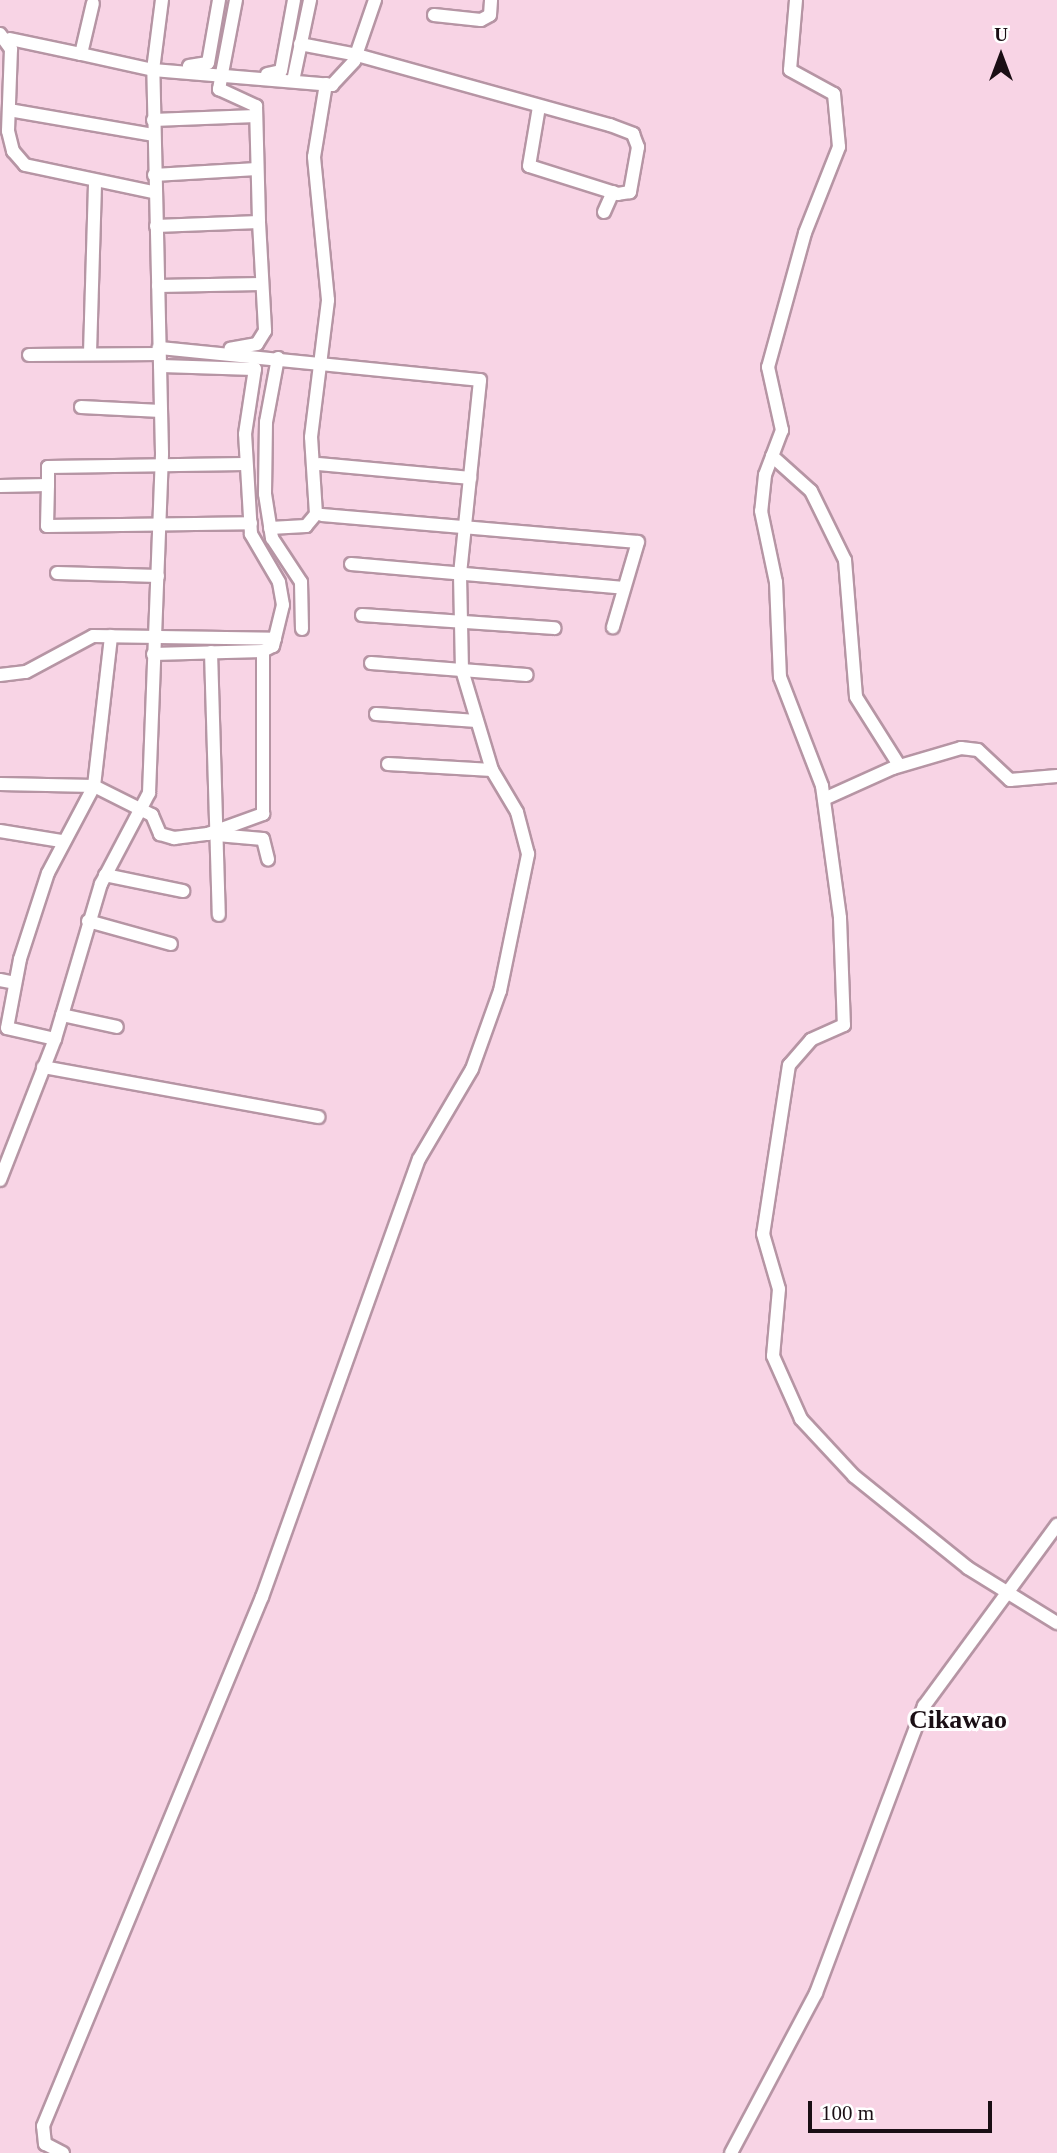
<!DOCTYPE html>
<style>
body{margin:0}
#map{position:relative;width:1057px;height:2153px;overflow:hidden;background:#f8d4e5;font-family:Georgia,serif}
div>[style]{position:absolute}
.roads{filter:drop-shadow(2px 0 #b695a4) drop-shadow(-2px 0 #b695a4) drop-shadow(0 2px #b695a4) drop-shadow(0 -2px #b695a4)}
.street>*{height:12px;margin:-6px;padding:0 6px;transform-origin:6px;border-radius:6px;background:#fff}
span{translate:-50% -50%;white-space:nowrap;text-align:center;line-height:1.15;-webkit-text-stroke:6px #fff;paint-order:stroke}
.quarter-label{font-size:26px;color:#1a0e14;font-weight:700}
.north{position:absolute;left:966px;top:21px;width:70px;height:70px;-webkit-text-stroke:5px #fff;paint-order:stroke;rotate:0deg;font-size:19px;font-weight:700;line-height:28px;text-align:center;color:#1a0e14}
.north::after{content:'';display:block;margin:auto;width:24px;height:32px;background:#1a0e14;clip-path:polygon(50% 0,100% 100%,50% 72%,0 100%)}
.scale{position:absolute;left:808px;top:2101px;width:184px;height:32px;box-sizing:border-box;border:4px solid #1a0e14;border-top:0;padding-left:9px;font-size:21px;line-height:24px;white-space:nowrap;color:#1a0e14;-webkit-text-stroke:5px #fff;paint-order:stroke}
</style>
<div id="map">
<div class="roads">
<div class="street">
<div style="left:236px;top:0;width:91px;rotate:100.8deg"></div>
<div style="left:219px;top:89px;width:41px;rotate:24.7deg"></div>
<div style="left:256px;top:106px;width:116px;rotate:88.5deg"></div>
<div style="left:796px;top:0;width:70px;rotate:94.9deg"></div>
<div style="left:790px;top:70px;width:50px;rotate:28.6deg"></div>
<div style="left:834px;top:94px;width:53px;rotate:84.6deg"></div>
<div style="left:839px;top:147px;width:92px;rotate:111.6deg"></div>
<div style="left:805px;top:233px;width:139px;rotate:105.4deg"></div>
<div style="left:768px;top:367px;width:65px;rotate:77.5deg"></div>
<div style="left:782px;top:430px;width:48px;rotate:110.7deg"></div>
<div style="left:765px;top:475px;width:36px;rotate:96deg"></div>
<div style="left:761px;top:511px;width:73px;rotate:78.1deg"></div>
<div style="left:776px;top:582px;width:95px;rotate:87.6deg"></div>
<div style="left:780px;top:677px;width:117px;rotate:68.9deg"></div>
<div style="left:822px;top:786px;width:133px;rotate:82.2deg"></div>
<div style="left:840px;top:918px;width:107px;rotate:87.9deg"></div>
<div style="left:844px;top:1025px;width:36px;rotate:156deg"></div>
<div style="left:811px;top:1040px;width:33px;rotate:131deg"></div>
<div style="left:789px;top:1065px;width:171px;rotate:98.7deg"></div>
<div style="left:763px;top:1234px;width:57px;rotate:73.8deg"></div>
<div style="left:779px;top:1289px;width:67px;rotate:95.1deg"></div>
<div style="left:773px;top:1356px;width:69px;rotate:66deg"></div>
<div style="left:801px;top:1419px;width:78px;rotate:47.1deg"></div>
<div style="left:854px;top:1476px;width:146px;rotate:38.9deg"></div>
<div style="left:968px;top:1568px;width:105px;rotate:31.7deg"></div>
<div style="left:434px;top:15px;width:47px;rotate:6.1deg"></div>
<div style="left:481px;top:20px;width:10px;rotate:-29deg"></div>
<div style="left:490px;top:15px;width:15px;rotate:-86deg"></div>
<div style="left:0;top:34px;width:19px;rotate:54deg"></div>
<div style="left:11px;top:49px;width:82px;rotate:92.1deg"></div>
<div style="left:8px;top:131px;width:21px;rotate:76deg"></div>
<div style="left:13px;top:151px;width:18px;rotate:49deg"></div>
<div style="left:25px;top:165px;width:131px;rotate:11.9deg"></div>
<div style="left:10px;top:39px;width:73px;rotate:11.9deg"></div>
<div style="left:81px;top:54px;width:52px;rotate:-76.8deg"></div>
<div style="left:300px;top:44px;width:58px;rotate:10.9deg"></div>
<div style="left:357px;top:55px;width:263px;rotate:15.5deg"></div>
<div style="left:610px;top:125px;width:25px;rotate:21deg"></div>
<div style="left:633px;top:134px;width:14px;rotate:69deg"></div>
<div style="left:638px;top:147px;width:46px;rotate:100.1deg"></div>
<div style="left:630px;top:192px;width:12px;rotate:171deg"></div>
<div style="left:618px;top:194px;width:93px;rotate:-162.5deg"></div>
<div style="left:529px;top:166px;width:60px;rotate:-80.4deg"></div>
<div style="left:81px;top:54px;width:74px;rotate:12.5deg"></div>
<div style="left:153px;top:70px;width:180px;rotate:4.8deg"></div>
<div style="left:332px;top:85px;width:33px;rotate:-47deg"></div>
<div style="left:354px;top:61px;width:65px;rotate:-71deg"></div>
<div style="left:189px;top:66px;width:19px;rotate:-9deg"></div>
<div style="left:208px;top:63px;width:64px;rotate:-80.1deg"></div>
<div style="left:267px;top:74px;width:14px;rotate:-12deg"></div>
<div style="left:281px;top:71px;width:72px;rotate:-79.6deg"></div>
<div style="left:293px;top:81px;width:83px;rotate:-78.1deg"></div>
<div style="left:9px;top:110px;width:146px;rotate:9.8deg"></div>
<div style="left:153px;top:120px;width:103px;rotate:-2.2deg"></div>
<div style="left:154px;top:175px;width:103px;rotate:-3.3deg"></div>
<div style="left:604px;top:212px;width:22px;rotate:-66deg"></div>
<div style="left:156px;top:226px;width:103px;rotate:-2.2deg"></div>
<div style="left:259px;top:222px;width:109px;rotate:86.8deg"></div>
<div style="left:265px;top:331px;width:15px;rotate:122deg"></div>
<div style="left:257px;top:344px;width:27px;rotate:170deg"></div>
<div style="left:158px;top:286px;width:103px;rotate:-1.1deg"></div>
<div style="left:90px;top:353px;width:170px;rotate:-88.3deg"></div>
<div style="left:29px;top:355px;width:130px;rotate:-0.4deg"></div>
<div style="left:278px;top:358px;width:65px;rotate:100.6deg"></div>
<div style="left:266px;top:422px;width:72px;rotate:90.8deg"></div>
<div style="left:265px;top:494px;width:45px;rotate:81deg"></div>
<div style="left:272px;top:538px;width:53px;rotate:56.6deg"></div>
<div style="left:301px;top:582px;width:47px;rotate:88.8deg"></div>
<div style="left:81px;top:407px;width:80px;rotate:2.9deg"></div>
<div style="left:772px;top:456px;width:52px;rotate:41.9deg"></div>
<div style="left:811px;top:491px;width:77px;rotate:63.8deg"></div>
<div style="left:845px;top:560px;width:137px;rotate:85.4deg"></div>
<div style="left:856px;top:697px;width:80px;rotate:57.7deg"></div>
<div style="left:319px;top:464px;width:152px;rotate:5.3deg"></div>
<div style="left:48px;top:485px;width:41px;rotate:91.4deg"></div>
<div style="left:47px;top:526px;width:204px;rotate:-0.8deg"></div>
<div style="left:0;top:486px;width:48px;rotate:-1.2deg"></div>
<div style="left:48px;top:485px;width:18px;rotate:-90deg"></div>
<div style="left:48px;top:467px;width:197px;rotate:-0.9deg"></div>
<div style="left:322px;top:515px;width:317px;rotate:4.9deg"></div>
<div style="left:638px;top:542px;width:89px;rotate:106.4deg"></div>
<div style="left:270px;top:528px;width:36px;rotate:-3deg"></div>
<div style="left:306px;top:526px;width:16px;rotate:-50deg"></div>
<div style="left:316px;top:514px;width:77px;rotate:-93.7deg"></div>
<div style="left:311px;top:437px;width:138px;rotate:-82.9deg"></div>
<div style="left:328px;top:300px;width:144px;rotate:-95.6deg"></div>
<div style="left:314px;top:157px;width:74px;rotate:-80.7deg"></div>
<div style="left:351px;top:564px;width:274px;rotate:5deg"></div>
<div style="left:57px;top:573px;width:101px;rotate:1.7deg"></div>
<div style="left:362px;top:615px;width:193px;rotate:3.9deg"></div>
<div style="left:211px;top:652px;width:263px;rotate:88.3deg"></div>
<div style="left:153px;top:654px;width:110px;rotate:-1.6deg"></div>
<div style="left:263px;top:651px;width:11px;rotate:-27deg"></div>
<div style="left:273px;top:646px;width:42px;rotate:-76.3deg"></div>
<div style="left:283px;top:605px;width:23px;rotate:-100deg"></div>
<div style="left:279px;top:582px;width:56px;rotate:-120.3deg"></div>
<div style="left:251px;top:534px;width:100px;rotate:-93.4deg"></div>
<div style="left:245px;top:434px;width:66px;rotate:-81.3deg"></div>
<div style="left:255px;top:369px;width:95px;rotate:-178.2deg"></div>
<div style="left:371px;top:663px;width:156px;rotate:4.4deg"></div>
<div style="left:0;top:675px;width:26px;rotate:-7deg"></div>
<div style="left:26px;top:672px;width:76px;rotate:-28.2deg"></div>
<div style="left:93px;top:636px;width:182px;rotate:0.9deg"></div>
<div style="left:376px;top:714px;width:101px;rotate:4deg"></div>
<div style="left:388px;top:764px;width:104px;rotate:3.3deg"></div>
<div style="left:0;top:784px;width:94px;rotate:1.2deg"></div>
<div style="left:94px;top:786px;width:65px;rotate:26.6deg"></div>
<div style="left:152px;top:815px;width:21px;rotate:67deg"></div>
<div style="left:160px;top:834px;width:15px;rotate:16deg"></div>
<div style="left:174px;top:838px;width:34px;rotate:-7deg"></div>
<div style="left:208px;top:834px;width:59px;rotate:-20deg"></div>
<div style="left:263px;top:814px;width:163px;rotate:-90deg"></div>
<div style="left:824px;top:799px;width:76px;rotate:-24.2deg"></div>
<div style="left:893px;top:768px;width:71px;rotate:-16.4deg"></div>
<div style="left:961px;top:748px;width:17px;rotate:7deg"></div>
<div style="left:978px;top:750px;width:44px;rotate:43.2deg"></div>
<div style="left:1010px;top:780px;width:47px;rotate:-4.9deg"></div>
<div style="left:0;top:831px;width:62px;rotate:9.3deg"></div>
<div style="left:217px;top:835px;width:46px;rotate:5deg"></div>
<div style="left:263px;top:839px;width:21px;rotate:76deg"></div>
<div style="left:105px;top:875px;width:80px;rotate:11.6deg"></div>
<div style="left:88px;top:921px;width:86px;rotate:15.5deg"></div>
<div style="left:0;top:980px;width:15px;rotate:11deg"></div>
<div style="left:62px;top:1015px;width:56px;rotate:12.3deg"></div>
<div style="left:55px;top:1039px;width:49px;rotate:-167.1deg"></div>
<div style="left:7px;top:1028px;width:70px;rotate:-79.3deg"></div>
<div style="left:20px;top:959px;width:90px;rotate:-72deg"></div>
<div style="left:48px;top:873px;width:98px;rotate:-62.1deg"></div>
<div style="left:94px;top:786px;width:151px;rotate:-83.5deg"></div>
<div style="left:43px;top:1067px;width:280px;rotate:10.3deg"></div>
<div style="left:0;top:1180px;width:151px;rotate:-68.7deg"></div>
<div style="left:55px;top:1039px;width:162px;rotate:-73.5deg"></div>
<div style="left:101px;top:884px;width:103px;rotate:-62.2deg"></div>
<div style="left:149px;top:793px;width:340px;rotate:-87.8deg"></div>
<div style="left:162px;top:453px;width:383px;rotate:-91.3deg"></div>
<div style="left:153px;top:70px;width:71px;rotate:-82.7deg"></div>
<div style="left:63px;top:2153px;width:20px;rotate:-153deg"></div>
<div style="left:45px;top:2144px;width:18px;rotate:-96deg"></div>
<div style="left:43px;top:2126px;width:573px;rotate:-67.51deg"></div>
<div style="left:262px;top:1597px;width:465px;rotate:-70.3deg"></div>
<div style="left:419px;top:1159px;width:104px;rotate:-59.5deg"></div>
<div style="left:472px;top:1069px;width:83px;rotate:-70.3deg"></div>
<div style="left:500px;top:991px;width:140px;rotate:-78.4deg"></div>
<div style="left:528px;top:854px;width:43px;rotate:-104.7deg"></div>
<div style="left:517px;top:812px;width:49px;rotate:-120.8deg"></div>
<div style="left:492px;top:770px;width:104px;rotate:-106.7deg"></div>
<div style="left:462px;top:670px;width:96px;rotate:-91.2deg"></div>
<div style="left:460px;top:574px;width:195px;rotate:-84.1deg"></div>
<div style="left:480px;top:380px;width:323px;rotate:-174.3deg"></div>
<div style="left:731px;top:2153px;width:181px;rotate:-62deg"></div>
<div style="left:816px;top:1993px;width:307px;rotate:-69.4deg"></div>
<div style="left:924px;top:1706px;width:225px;rotate:-53.7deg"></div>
</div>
</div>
<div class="quarter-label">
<span style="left:958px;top:1720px">Cikawao</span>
</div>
<div class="north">U</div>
<div class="scale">100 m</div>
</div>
